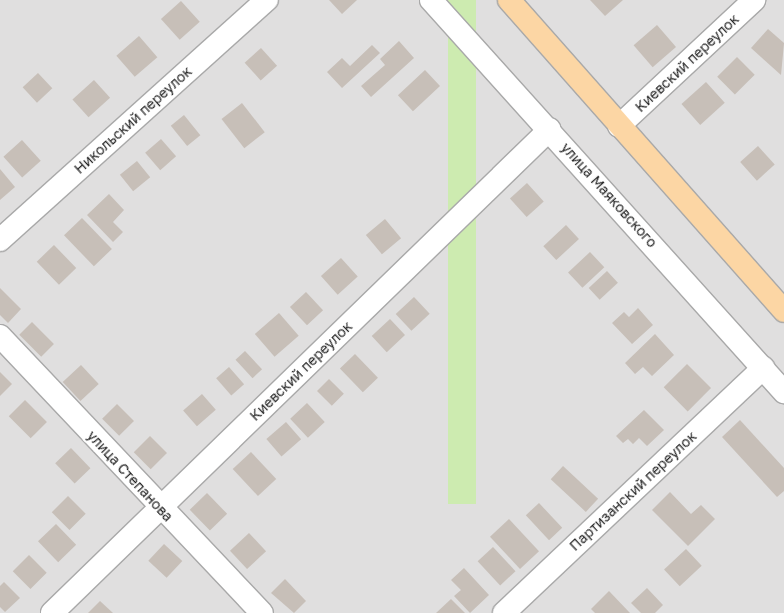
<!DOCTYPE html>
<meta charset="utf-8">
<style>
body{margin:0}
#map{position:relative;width:784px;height:613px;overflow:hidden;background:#f2efe9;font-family:"Golos Text",sans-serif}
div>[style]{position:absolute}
.residential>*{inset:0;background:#e0dfdf;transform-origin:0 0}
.grass>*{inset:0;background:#cdebb0;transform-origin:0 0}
.building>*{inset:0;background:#c7bfb8;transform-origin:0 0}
.roads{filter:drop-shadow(1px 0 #a9a9a9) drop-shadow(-1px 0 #a9a9a9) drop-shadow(0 1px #a9a9a9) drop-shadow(0 -1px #a9a9a9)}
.minor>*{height:22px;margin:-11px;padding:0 11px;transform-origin:11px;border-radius:11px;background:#fff}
.major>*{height:22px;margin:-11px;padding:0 11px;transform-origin:11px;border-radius:11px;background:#fcd6a4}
span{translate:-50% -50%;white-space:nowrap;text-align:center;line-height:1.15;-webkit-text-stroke:4px #fff;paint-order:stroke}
.street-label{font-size:14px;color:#222}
</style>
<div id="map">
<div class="residential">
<div style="left:0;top:0;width:784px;height:613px"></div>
</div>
<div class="grass">
<div style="left:448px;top:0;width:28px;height:504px"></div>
</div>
<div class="building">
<div style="clip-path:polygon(329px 0,357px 0,342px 14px)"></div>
<div style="clip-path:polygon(590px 0,623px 0,605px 16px)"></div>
<div style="left:181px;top:1px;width:28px;height:27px;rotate:48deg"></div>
<div style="left:657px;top:25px;width:29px;height:31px;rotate:49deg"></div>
<div style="clip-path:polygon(768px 29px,784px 43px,781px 75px,751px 48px)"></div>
<div style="left:139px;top:36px;width:28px;height:30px;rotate:49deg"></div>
<div style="clip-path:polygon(399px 41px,414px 58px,371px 97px,361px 86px,385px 65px,380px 59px)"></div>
<div style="clip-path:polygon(372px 45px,380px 53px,342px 88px,327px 72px,342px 58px,350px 66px)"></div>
<div style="left:261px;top:48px;width:24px;height:22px;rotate:48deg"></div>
<div style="left:737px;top:57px;width:25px;height:28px;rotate:45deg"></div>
<div style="left:425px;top:70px;width:22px;height:37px;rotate:47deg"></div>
<div style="left:38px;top:73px;width:21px;height:21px;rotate:47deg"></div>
<div style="left:94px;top:80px;width:24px;height:29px;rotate:48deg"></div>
<div style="left:706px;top:82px;width:28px;height:33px;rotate:48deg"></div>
<div style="left:242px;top:103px;width:37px;height:26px;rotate:52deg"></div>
<div style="left:184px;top:115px;width:26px;height:17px;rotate:51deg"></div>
<div style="left:161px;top:139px;width:23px;height:21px;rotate:49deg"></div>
<div style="left:22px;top:140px;width:28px;height:25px;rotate:48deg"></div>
<div style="left:758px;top:146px;width:25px;height:24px;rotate:48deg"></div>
<div style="left:137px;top:161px;width:21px;height:22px;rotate:51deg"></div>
<div style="clip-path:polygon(0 169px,15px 187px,0 200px)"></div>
<div style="left:527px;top:183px;width:25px;height:23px;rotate:48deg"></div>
<div style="clip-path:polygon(109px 194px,124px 210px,113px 222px,123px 232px,113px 242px,87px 215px)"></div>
<div style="left:82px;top:218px;width:43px;height:25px;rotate:46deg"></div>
<div style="left:385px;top:219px;width:25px;height:25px;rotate:50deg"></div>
<div style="left:566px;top:225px;width:19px;height:31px;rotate:47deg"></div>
<div style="left:54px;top:245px;width:32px;height:24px;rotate:46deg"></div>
<div style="left:590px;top:252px;width:21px;height:30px;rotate:47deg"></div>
<div style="left:341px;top:258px;width:25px;height:27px;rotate:48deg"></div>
<div style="left:607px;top:271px;width:16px;height:25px;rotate:47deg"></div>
<div style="clip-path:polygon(0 288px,21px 309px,8px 323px,0 315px)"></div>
<div style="left:306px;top:292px;width:25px;height:22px;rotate:47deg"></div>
<div style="left:414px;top:297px;width:23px;height:25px;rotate:47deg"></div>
<div style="clip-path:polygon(638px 308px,653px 325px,632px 344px,612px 323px,624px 312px,629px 317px)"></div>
<div style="left:279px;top:313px;width:30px;height:32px;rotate:49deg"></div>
<div style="left:390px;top:319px;width:22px;height:25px;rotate:47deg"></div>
<div style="left:32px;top:322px;width:31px;height:18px;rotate:45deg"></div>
<div style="clip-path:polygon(655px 334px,674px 355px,652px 376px,643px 367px,635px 374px,625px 363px)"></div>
<div style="left:245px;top:351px;width:25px;height:13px;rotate:47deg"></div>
<div style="left:355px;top:354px;width:33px;height:21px;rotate:46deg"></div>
<div style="left:687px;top:364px;width:34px;height:33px;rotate:45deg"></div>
<div style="left:81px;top:365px;width:26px;height:25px;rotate:47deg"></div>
<div style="left:229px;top:367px;width:23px;height:17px;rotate:49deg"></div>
<div style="clip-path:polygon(0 372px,12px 384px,0 396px)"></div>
<div style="left:329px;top:379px;width:21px;height:17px;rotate:45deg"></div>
<div style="left:202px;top:394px;width:21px;height:25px;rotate:49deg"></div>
<div style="left:25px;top:400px;width:31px;height:23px;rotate:45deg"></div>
<div style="left:307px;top:403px;width:26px;height:23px;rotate:47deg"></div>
<div style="left:117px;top:404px;width:24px;height:21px;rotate:45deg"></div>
<div style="clip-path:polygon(644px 410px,664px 430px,647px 446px,639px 438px,633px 444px,628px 439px,623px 443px,616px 436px)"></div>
<div style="clip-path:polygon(740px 420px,784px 468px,784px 491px,777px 497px,722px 437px)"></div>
<div style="left:286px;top:422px;width:23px;height:26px;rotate:49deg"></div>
<div style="left:150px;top:436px;width:24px;height:23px;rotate:45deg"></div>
<div style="left:71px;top:448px;width:28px;height:22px;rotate:46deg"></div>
<div style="left:251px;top:452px;width:37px;height:25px;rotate:47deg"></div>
<div style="left:563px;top:466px;width:48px;height:18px;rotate:43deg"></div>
<div style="clip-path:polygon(670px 492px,691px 514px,701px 505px,715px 519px,688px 546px,652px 510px)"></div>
<div style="left:207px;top:493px;width:29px;height:24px;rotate:46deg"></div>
<div style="left:68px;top:496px;width:25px;height:23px;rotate:45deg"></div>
<div style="left:539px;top:503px;width:34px;height:18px;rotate:47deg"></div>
<div style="left:509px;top:519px;width:44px;height:26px;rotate:47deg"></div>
<div style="left:56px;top:524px;width:29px;height:25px;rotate:46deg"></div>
<div style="left:249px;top:533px;width:25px;height:26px;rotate:47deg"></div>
<div style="left:164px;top:544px;width:25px;height:23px;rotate:43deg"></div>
<div style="left:493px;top:547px;width:33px;height:21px;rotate:47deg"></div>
<div style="left:686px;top:549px;width:23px;height:30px;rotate:47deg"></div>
<div style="left:29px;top:555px;width:25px;height:23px;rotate:45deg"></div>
<div style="clip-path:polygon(464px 568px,489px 595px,470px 613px,454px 596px,461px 590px,451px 580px)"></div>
<div style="clip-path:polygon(285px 579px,306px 601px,294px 613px,271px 593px)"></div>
<div style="clip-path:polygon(4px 582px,20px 598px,5px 612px,0 607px,0 586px)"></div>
<div style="clip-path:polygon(647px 588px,663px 605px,655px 613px,641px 613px,631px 603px)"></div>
<div style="clip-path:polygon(609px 591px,630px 613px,595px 613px,591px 609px)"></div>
<div style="clip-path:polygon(451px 599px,465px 613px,436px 613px)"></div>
<div style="clip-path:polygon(100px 601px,113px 613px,88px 613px)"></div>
</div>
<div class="roads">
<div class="minor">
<div style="left:431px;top:0;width:528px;rotate:48deg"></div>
<div style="left:619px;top:126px;width:185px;rotate:-43deg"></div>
<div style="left:0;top:240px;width:359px;rotate:-42deg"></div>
<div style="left:0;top:336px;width:381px;rotate:46.6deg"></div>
<div style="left:52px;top:613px;width:694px;rotate:-44.18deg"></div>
<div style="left:504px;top:613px;width:357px;rotate:-43.4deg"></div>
</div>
<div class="major">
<div style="left:509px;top:0;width:415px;rotate:48.5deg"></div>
</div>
</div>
<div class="street-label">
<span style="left:687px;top:63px;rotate:-43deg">Киевский переулок</span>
<span style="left:133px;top:120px;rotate:-42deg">Никольский переулок</span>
<span style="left:609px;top:195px;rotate:48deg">улица Маяковского</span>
<span style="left:301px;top:371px;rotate:-44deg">Киевский переулок</span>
<span style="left:130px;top:476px;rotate:47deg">улица Степанова</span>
<span style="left:633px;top:491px;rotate:-43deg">Партизанский переулок</span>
</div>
</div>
